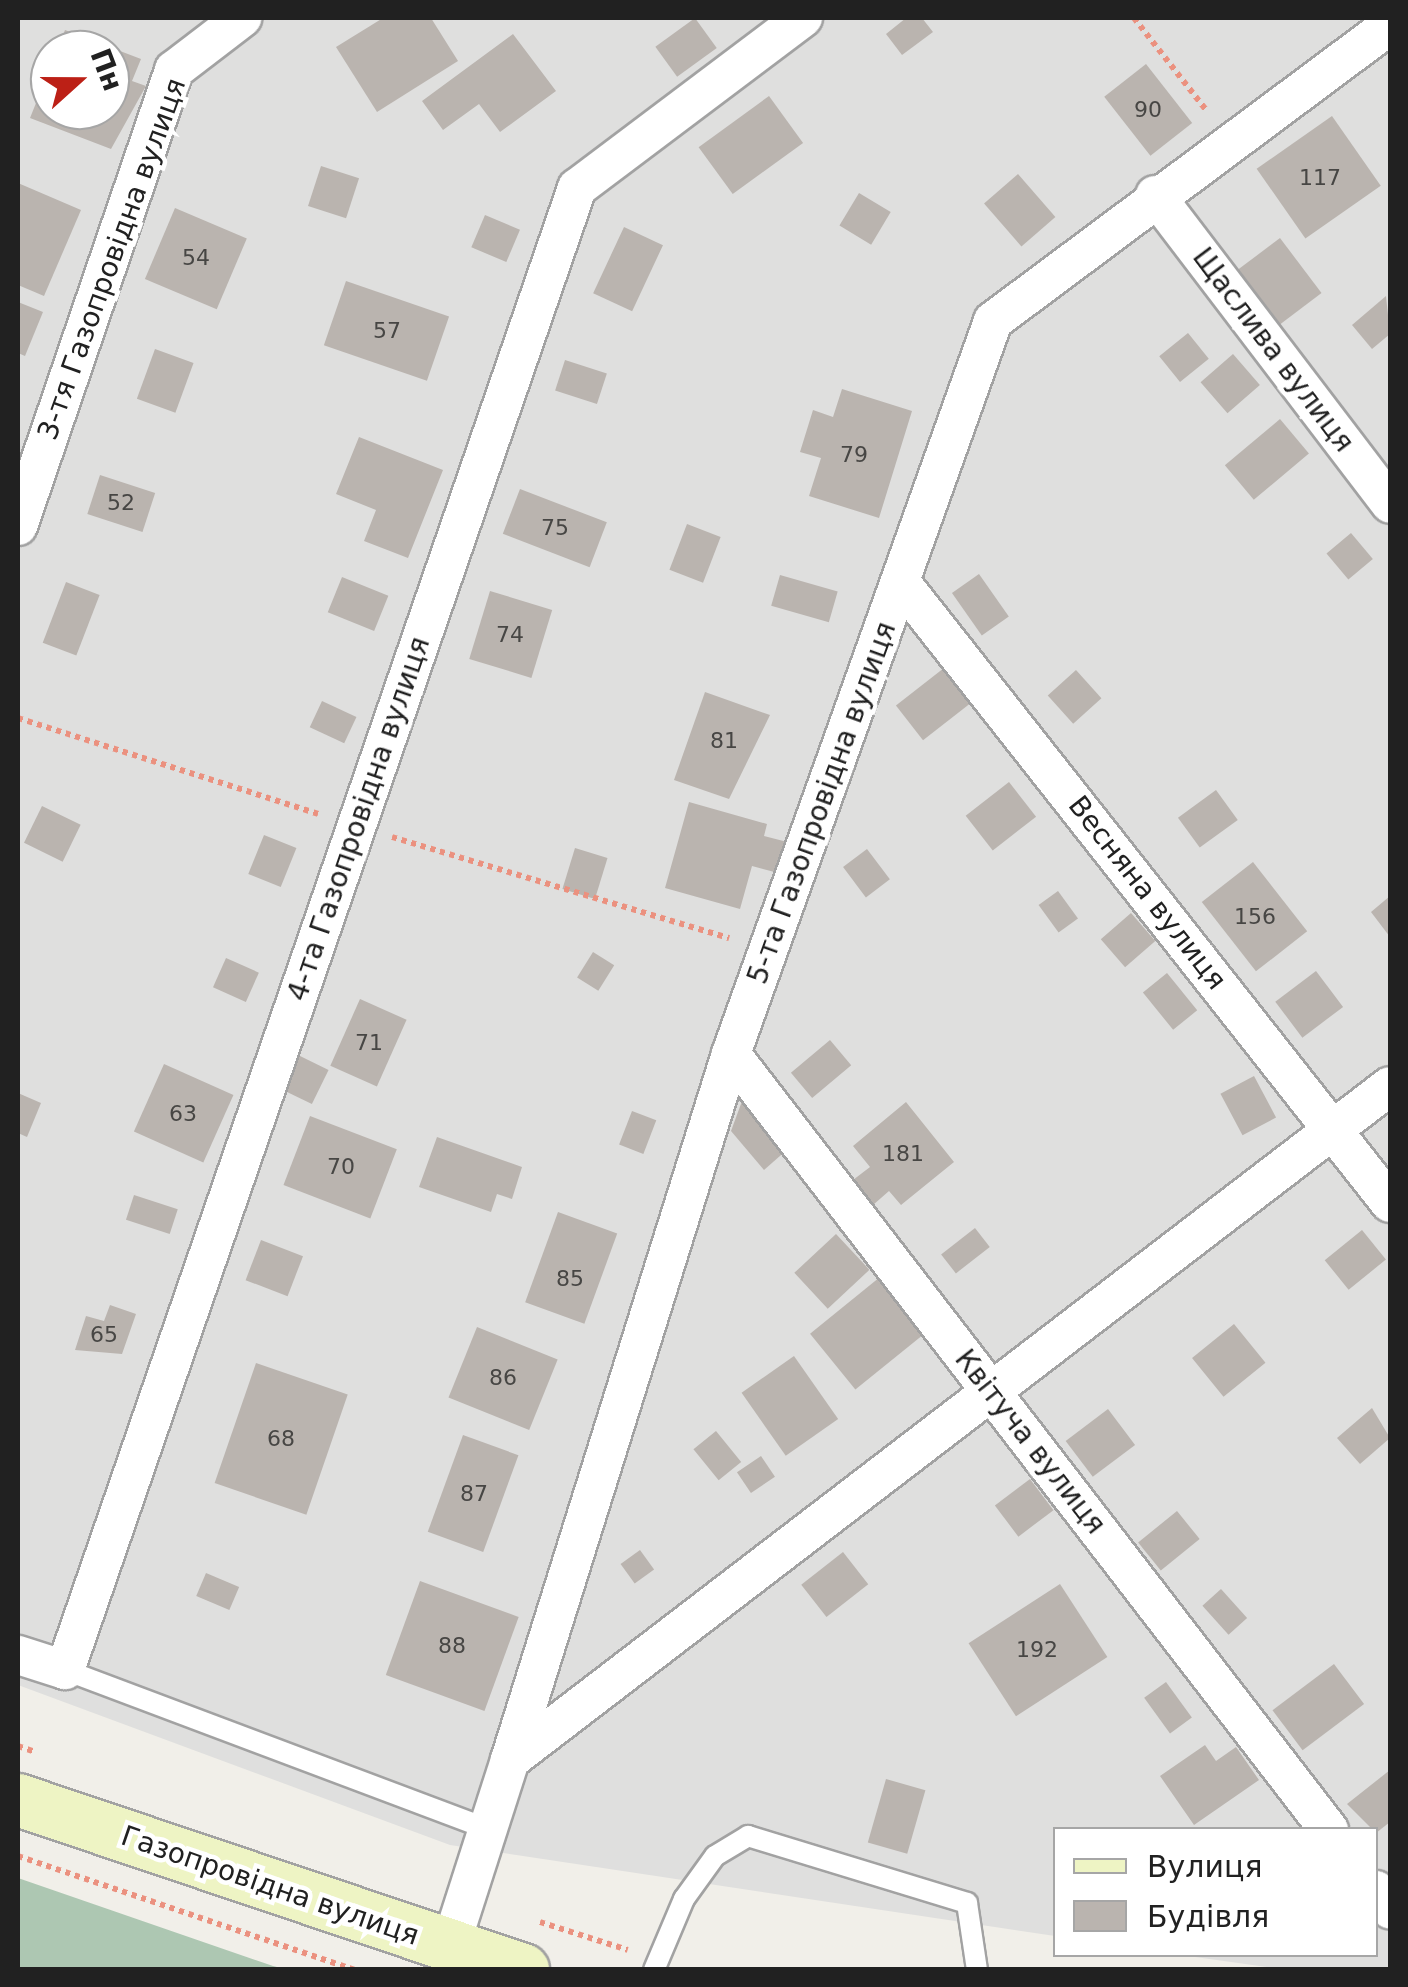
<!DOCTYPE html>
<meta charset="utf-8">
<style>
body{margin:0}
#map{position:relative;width:1408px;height:1987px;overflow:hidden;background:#f1efe9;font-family:"DejaVu Sans",sans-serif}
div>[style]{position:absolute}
.residential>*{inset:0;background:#dfdfde}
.cemetery>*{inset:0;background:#adc7b2}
.building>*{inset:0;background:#bab4af;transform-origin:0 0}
.path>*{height:6px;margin-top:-3px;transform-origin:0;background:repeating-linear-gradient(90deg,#eb917f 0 5px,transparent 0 10px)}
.roads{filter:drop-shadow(2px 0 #a2a2a2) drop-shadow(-2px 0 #a2a2a2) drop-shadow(0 2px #a2a2a2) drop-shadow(0 -2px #a2a2a2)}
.service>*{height:20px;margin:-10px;padding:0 10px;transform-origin:10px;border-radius:10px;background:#fff}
.minor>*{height:38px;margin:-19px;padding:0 19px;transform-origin:19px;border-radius:19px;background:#fff}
.secondary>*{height:52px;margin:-26px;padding:0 26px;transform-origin:26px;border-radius:26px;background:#eef4c4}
span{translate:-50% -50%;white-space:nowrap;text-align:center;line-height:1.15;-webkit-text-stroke:9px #fff;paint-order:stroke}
.number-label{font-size:22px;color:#474644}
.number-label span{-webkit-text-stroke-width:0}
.street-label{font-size:28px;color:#212121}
.frame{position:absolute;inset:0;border:20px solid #212121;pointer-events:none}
.legend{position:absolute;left:1053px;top:1827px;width:325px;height:130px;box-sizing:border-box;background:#fff;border:2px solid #a6a6a6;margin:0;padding:12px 18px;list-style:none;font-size:30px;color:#212121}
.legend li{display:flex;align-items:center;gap:20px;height:50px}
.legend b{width:50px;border:2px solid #a6a6a6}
.north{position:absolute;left:30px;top:30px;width:100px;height:100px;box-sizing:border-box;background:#fff;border:2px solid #a6a6a6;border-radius:50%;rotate:69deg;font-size:28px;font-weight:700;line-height:40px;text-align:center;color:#212121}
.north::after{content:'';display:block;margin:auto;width:35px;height:45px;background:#bc2016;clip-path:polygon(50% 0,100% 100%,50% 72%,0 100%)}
</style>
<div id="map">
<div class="residential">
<div style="clip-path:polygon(evenodd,18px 18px,1390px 18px,1390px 1969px,1281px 1969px,1181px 1955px,1376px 1954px,1376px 1830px,1056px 1830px,1055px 1936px,450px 1845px,18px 1685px,18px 18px,50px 50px,110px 50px,110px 110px,50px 110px,50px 50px)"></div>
</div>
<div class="cemetery">
<div style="clip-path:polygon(18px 1878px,273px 1966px,285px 1969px,18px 1969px)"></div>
</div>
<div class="building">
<div style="clip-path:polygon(383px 18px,431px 18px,458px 61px,377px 112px,336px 47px)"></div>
<div style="left:695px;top:18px;width:37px;height:49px;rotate:54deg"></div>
<div style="clip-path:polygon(906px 18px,922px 18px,933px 32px,902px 55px,886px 34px)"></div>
<div style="clip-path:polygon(65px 30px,141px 59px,132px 81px,146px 86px,111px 149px,30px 118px,50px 68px,50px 110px,110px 110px,110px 50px,57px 50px)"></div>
<div style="clip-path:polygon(513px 34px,556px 91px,500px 132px,479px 104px,443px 130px,422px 101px)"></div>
<div style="left:1146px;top:64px;width:75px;height:53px;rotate:52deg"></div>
<div style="left:769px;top:96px;width:58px;height:87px;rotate:54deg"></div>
<div style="left:1332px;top:116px;width:85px;height:92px;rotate:55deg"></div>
<div style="left:321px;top:166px;width:40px;height:42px;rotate:18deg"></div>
<div style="left:1018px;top:174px;width:57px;height:45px;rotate:49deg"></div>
<div style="clip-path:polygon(18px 183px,81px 210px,44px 296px,18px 285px)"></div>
<div style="left:859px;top:193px;width:37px;height:38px;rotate:31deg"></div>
<div style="left:175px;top:208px;width:78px;height:77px;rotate:23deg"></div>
<div style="left:485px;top:215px;width:38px;height:35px;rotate:23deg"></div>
<div style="left:624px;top:227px;width:43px;height:73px;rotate:25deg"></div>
<div style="left:1280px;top:238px;width:69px;height:60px;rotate:53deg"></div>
<div style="left:346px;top:281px;width:109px;height:68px;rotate:19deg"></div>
<div style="clip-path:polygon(1386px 296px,1390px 334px,1372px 349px,1352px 325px)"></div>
<div style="clip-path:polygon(18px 302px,43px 312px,25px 356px,18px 353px)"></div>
<div style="left:1188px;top:333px;width:33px;height:37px;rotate:51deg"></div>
<div style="left:155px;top:349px;width:41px;height:53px;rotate:20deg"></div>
<div style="left:1233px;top:354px;width:41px;height:43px;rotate:49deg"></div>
<div style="left:565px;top:360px;width:44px;height:32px;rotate:18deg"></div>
<div style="clip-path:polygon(842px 389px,912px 411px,879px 518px,809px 496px,821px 458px,800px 452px,813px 410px,833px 417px)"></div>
<div style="left:1280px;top:419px;width:45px;height:72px;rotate:50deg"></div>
<div style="clip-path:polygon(359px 437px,443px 470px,408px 558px,364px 541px,376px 510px,336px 494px)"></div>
<div style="left:100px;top:475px;width:58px;height:41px;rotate:18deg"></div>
<div style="left:520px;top:489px;width:93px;height:48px;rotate:21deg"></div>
<div style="left:687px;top:524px;width:36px;height:49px;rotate:21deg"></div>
<div style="left:1351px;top:533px;width:34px;height:32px;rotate:50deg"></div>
<div style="left:979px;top:574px;width:52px;height:33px;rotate:55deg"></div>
<div style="left:780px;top:575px;width:60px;height:32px;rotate:16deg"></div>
<div style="left:342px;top:577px;width:50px;height:38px;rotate:22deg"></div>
<div style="left:66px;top:582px;width:36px;height:65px;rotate:21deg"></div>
<div style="left:490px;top:591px;width:65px;height:71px;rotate:17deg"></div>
<div style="left:944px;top:668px;width:44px;height:61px;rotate:52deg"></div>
<div style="left:1076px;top:670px;width:38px;height:38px;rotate:48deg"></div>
<div style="clip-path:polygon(705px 692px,770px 715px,729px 799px,674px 780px)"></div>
<div style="left:322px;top:701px;width:38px;height:29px;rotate:25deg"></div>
<div style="left:1009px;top:782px;width:44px;height:55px;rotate:52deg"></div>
<div style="left:1216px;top:790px;width:37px;height:47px;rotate:54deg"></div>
<div style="clip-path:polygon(689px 802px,767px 824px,764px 836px,795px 844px,786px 875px,752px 866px,740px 909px,665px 888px)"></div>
<div style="left:42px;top:806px;width:43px;height:41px;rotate:26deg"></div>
<div style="left:264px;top:835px;width:35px;height:42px;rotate:22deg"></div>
<div style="left:575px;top:848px;width:34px;height:43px;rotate:17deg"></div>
<div style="left:867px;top:849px;width:38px;height:30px;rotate:53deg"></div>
<div style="left:1253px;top:862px;width:88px;height:65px;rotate:52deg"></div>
<div style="left:1058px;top:891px;width:34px;height:24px;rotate:54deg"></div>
<div style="clip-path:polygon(1390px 896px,1390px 937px,1371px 912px)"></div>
<div style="left:1131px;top:913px;width:37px;height:40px;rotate:49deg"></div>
<div style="left:593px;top:952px;width:25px;height:30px;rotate:32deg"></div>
<div style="left:226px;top:958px;width:36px;height:32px;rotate:24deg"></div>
<div style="left:1316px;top:971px;width:45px;height:51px;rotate:53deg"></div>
<div style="left:1167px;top:973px;width:48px;height:31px;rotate:51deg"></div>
<div style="left:360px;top:999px;width:51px;height:73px;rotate:24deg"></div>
<div style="left:830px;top:1040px;width:33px;height:51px;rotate:50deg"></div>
<div style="left:298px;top:1055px;width:34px;height:38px;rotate:26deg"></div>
<div style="left:164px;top:1064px;width:76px;height:74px;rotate:24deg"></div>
<div style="left:1254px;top:1076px;width:47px;height:38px;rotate:62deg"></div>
<div style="clip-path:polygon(18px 1093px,41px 1103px,27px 1137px,18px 1133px)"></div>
<div style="clip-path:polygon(745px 1093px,789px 1148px,764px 1170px,731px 1131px)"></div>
<div style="clip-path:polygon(906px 1102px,954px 1162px,901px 1205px,889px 1191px,873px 1205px,853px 1180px,870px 1167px,853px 1146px)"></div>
<div style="left:632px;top:1111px;width:26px;height:36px;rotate:21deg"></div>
<div style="left:310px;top:1116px;width:93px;height:74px;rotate:21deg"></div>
<div style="clip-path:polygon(437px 1137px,522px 1167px,512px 1199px,497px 1194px,491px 1212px,419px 1187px)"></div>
<div style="left:134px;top:1195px;width:46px;height:26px;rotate:18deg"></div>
<div style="left:558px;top:1212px;width:63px;height:96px;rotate:20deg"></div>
<div style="left:975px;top:1228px;width:24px;height:43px;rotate:52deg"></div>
<div style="left:1362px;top:1230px;width:38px;height:48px;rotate:51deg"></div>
<div style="left:836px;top:1234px;width:49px;height:57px;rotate:47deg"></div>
<div style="left:261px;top:1240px;width:45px;height:43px;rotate:21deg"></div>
<div style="left:880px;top:1277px;width:72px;height:90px;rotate:51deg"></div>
<div style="clip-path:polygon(110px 1305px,136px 1314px,122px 1354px,75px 1350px,86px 1316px,104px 1321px)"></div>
<div style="left:1234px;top:1324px;width:50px;height:54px;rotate:51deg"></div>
<div style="left:477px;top:1327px;width:87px;height:76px;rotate:22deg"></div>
<div style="left:794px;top:1356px;width:77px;height:64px;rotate:55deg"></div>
<div style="left:256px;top:1363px;width:97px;height:127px;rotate:19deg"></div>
<div style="clip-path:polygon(1372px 1408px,1390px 1438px,1360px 1464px,1337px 1438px)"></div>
<div style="left:1108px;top:1409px;width:45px;height:53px;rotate:53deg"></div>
<div style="left:716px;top:1431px;width:40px;height:29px;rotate:51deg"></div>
<div style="left:463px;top:1435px;width:59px;height:103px;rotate:20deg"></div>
<div style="left:761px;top:1456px;width:25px;height:29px;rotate:56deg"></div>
<div style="left:1030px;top:1479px;width:39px;height:44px;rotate:53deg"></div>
<div style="left:1177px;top:1511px;width:36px;height:50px;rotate:51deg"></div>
<div style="left:640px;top:1550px;width:24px;height:24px;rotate:54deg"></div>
<div style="left:843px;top:1552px;width:41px;height:53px;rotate:52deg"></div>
<div style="left:206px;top:1573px;width:36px;height:25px;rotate:23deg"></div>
<div style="left:420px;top:1581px;width:105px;height:100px;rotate:20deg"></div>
<div style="left:1060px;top:1584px;width:87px;height:109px;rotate:57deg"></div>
<div style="left:1221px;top:1589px;width:39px;height:25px;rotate:48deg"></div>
<div style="left:1334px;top:1664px;width:50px;height:77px;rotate:53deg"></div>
<div style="left:1166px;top:1682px;width:44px;height:27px;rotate:54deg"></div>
<div style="clip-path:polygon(1205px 1745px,1216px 1761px,1236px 1747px,1259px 1780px,1194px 1825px,1160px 1776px)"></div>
<div style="clip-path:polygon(1390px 1770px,1390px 1822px,1376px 1833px,1347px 1804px)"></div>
<div style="left:886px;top:1779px;width:41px;height:66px;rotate:16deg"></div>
</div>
<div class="path">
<div style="left:1134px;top:18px;width:118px;rotate:51.9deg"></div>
<div style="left:18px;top:718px;width:315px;rotate:17.7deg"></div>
<div style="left:392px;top:837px;width:352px;rotate:16.7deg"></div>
<div style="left:18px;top:1746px;width:18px;rotate:19deg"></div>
<div style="left:18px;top:1856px;width:356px;rotate:18.7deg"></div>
<div style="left:540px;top:1922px;width:92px;rotate:17.7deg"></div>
</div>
<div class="roads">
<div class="service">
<div style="left:65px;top:1670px;width:450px;rotate:20.6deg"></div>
<div style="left:654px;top:1970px;width:77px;rotate:-67.1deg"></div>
<div style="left:684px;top:1899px;width:53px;rotate:-54.2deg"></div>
<div style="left:715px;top:1856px;width:39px;rotate:-31deg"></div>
<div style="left:748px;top:1836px;width:229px;rotate:17deg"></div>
<div style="left:967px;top:1903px;width:68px;rotate:81.5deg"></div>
</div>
<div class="minor">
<div style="left:1155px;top:195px;width:388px;rotate:52.7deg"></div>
<div style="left:18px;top:526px;width:482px;rotate:-71.1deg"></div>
<div style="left:174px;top:70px;width:86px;rotate:-37.4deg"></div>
<div style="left:902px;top:584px;width:788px;rotate:51.75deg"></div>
<div style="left:731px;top:1054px;width:980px;rotate:52.38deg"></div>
<div style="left:18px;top:1655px;width:49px;rotate:17.7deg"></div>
<div style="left:65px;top:1670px;width:1568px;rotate:-70.94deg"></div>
<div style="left:577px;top:188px;width:283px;rotate:-37deg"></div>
<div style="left:510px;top:1760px;width:740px;rotate:-72.62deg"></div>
<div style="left:731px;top:1054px;width:778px;rotate:-70.33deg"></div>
<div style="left:993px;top:321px;width:495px;rotate:-36.7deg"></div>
<div style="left:1376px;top:1890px;width:24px;rotate:54deg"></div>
<div style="left:450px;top:1947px;width:196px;rotate:-72.2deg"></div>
<div style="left:510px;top:1760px;width:1108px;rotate:-37.45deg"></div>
</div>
<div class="secondary">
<div style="left:18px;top:1800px;width:533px;rotate:18.6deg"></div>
</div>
</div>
<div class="number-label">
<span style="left:1148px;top:110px">90</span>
<span style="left:1320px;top:178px">117</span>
<span style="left:196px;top:258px">54</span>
<span style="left:387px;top:331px">57</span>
<span style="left:854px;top:455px">79</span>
<span style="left:121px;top:503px">52</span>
<span style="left:555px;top:528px">75</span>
<span style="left:510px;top:635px">74</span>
<span style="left:724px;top:741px">81</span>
<span style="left:1255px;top:917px">156</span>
<span style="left:369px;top:1043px">71</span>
<span style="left:183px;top:1114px">63</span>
<span style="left:903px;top:1154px">181</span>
<span style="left:341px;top:1167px">70</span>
<span style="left:570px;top:1279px">85</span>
<span style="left:104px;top:1335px">65</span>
<span style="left:503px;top:1378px">86</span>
<span style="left:281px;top:1439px">68</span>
<span style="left:474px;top:1494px">87</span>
<span style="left:452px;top:1646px">88</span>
<span style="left:1037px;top:1650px">192</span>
</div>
<div class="street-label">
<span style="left:112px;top:259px;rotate:-70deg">3-тя Газопровідна вулиця</span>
<span style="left:1273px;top:350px;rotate:53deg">Щаслива вулиця</span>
<span style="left:822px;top:803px;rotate:-70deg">5-та Газопровідна вулиця</span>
<span style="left:359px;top:819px;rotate:-71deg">4-та Газопровідна вулиця</span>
<span style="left:1147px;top:893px;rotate:52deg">Весняна вулиця</span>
<span style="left:1030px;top:1442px;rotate:52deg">Квітуча вулиця</span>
<span style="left:270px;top:1886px;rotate:19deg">Газопровідна вулиця</span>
</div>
<div class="frame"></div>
<ul class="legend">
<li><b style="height:12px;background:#eef4c4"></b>Вулиця</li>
<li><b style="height:28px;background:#bab4af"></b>Будівля</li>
</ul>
<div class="north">Пн</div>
</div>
